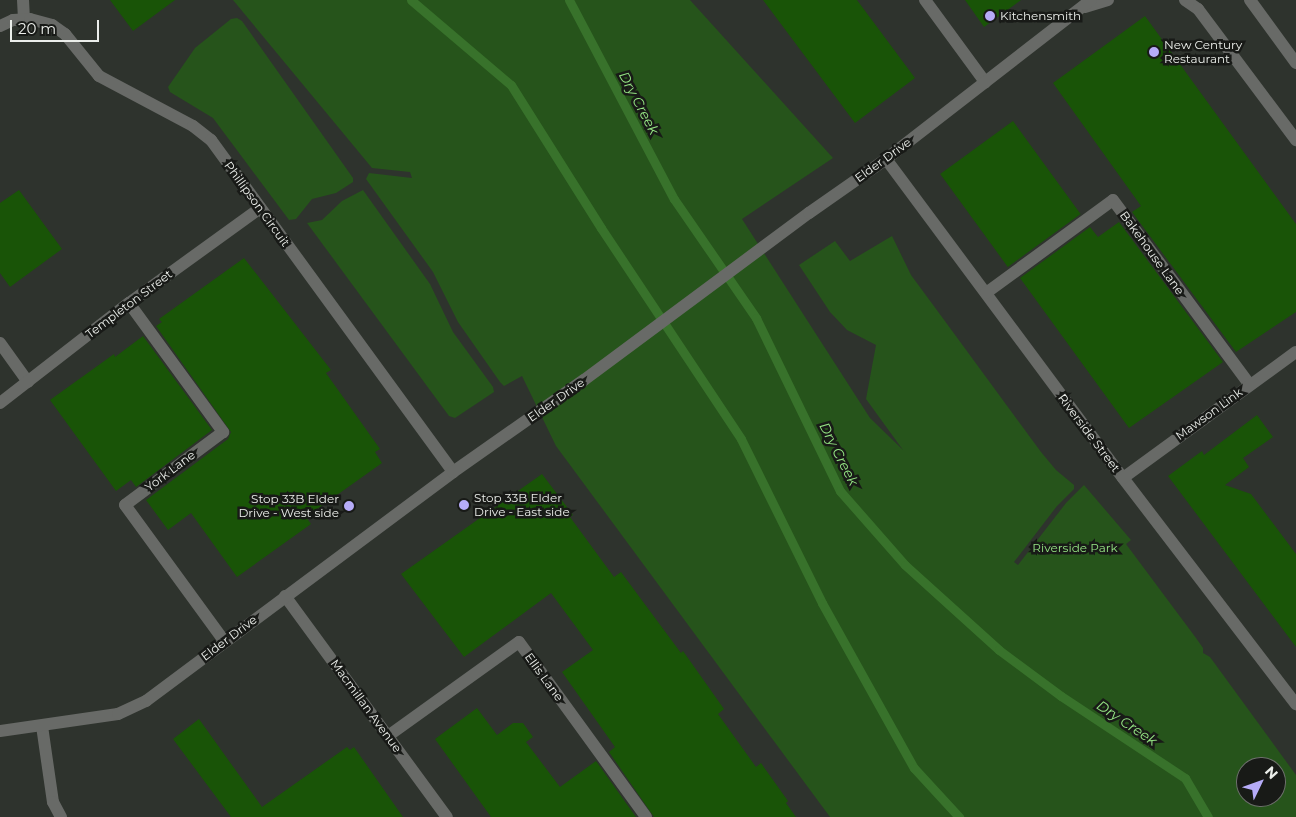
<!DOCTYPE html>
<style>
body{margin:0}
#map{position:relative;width:1296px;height:817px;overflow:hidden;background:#2e332d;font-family:Montserrat,sans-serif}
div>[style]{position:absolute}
.green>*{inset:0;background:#26541b}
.stream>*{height:9px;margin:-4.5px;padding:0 4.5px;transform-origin:4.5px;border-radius:4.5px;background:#38722b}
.building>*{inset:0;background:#195407;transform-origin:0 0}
.street>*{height:12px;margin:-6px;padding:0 6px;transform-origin:6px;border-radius:6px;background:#686a67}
.dots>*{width:14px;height:14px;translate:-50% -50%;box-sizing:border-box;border:2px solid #181a17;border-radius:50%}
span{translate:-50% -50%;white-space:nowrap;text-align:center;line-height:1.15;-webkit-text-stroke:5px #181a17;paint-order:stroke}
.poi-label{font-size:12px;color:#ebeeea}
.left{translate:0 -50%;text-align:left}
.right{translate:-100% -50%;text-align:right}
.street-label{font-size:12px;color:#ebeeea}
.park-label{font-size:12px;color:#96e585}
.water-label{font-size:14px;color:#95e584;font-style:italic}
.north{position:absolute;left:1236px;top:757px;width:50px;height:50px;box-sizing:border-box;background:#181a17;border:1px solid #6c6f6b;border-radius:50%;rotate:48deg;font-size:14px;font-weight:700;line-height:20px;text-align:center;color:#ebeeea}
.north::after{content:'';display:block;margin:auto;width:18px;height:22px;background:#b6acf8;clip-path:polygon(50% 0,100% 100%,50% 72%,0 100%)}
.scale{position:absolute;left:10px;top:20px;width:89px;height:22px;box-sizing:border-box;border:2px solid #ebeeea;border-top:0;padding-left:6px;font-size:15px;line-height:18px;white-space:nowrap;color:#ebeeea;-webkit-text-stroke:4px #181a17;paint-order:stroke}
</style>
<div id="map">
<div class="green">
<div style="clip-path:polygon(evenodd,233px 0,690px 0,833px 158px,742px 219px,870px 418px,903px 450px,866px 399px,876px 345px,847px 330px,830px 312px,799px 265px,835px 241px,850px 261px,892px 236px,911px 275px,939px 313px,1041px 452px,1056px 470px,1074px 485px,1074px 489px,1057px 506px,1014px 562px,1018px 565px,1066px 503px,1084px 485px,1131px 540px,1126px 544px,1196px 638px,1203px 648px,1203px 653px,1210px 657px,1296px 775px,1296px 817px,830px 817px,556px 446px,522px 376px,504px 386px,500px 382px,458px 322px,433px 272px,366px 179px,369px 173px,412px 178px,410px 172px,372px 168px,233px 0,1246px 767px,1276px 767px,1276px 797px,1246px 797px,1246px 767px)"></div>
<div style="clip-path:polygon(237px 18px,242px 21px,353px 178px,353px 182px,336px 193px,312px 199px,296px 219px,289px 220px,213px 118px,170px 92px,168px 87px,195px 48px,231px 19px)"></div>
<div style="clip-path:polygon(363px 190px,430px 284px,453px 332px,493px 387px,494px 392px,455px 418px,449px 416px,307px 223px,322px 220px,342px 201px)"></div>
</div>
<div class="stream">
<div style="left:411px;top:0;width:131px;rotate:40.4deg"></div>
<div style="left:511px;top:85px;width:169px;rotate:57.8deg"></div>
<div style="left:601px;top:228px;width:253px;rotate:56.4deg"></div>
<div style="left:741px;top:439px;width:183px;rotate:63.7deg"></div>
<div style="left:822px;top:603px;width:189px;rotate:60.9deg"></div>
<div style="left:914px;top:768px;width:67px;rotate:47.4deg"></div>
<div style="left:569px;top:0;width:225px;rotate:62.2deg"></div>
<div style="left:674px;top:199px;width:145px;rotate:55.4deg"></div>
<div style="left:756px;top:318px;width:192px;rotate:64.1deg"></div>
<div style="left:840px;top:491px;width:98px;rotate:48.7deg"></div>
<div style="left:905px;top:565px;width:127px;rotate:42.1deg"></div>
<div style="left:999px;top:650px;width:77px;rotate:36.6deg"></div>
<div style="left:1061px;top:696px;width:149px;rotate:33.5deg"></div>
<div style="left:1185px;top:778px;width:45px;rotate:59.5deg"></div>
</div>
<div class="building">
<div style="clip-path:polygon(110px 0,175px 0,133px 31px)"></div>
<div style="clip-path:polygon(763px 0,857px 0,915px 78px,855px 123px)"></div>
<div style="clip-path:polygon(965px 0,1021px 0,984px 27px)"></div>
<div style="clip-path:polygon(1145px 16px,1296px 224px,1296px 312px,1236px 352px,1132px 212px,1141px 206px,1053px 83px)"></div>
<div style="left:1013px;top:121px;width:115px;height:90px;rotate:54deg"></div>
<div style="clip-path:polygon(19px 190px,62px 249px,10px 287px,0 273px,0 203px)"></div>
<div style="clip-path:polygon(1119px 222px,1223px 362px,1129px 428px,1020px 278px,1090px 227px,1098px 237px)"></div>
<div style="clip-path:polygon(244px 258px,331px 370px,326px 373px,380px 449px,375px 452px,382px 463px,306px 517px,311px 524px,237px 577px,191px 513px,168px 530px,146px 500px,228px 439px,231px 432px,156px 326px,162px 322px,159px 319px)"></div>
<div style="clip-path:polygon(143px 336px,212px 430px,136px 487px,131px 480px,116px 491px,50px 400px,114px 354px,115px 357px)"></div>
<div style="clip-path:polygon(1257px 415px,1273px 437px,1243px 458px,1249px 467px,1225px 485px,1251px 494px,1296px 554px,1296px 647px,1168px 476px,1202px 451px,1204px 455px)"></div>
<div style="clip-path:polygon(542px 474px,573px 515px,570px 517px,614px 577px,621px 572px,681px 653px,683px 651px,724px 709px,718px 714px,756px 767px,761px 763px,788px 801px,786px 803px,796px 817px,654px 817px,609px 752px,615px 747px,562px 672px,593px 650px,551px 593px,464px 657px,401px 574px)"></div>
<div style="clip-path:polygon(477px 708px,497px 735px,513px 723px,523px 723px,533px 737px,526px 742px,560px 787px,596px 761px,636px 817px,491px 817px,435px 739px)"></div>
<div style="clip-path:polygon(199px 719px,262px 807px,347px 747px,350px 750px,354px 747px,403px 817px,231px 817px,173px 739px)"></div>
</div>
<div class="street">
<div style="left:23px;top:0;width:19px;rotate:87deg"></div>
<div style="left:925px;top:0;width:102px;rotate:53.8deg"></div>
<div style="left:1185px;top:0;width:16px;rotate:35deg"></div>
<div style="left:1198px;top:9px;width:164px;rotate:53.2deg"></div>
<div style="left:1250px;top:0;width:78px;rotate:53.9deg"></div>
<div style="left:1085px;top:7px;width:24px;rotate:-17deg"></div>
<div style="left:0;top:26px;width:14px;rotate:-25deg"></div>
<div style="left:13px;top:20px;width:17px;rotate:-3deg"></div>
<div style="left:30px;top:19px;width:23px;rotate:15deg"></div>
<div style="left:52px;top:25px;width:16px;rotate:35deg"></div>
<div style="left:65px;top:34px;width:54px;rotate:51deg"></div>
<div style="left:99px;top:76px;width:106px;rotate:28deg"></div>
<div style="left:193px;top:126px;width:23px;rotate:38deg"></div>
<div style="left:211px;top:140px;width:411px;rotate:53.9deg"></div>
<div style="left:886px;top:159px;width:397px;rotate:53.4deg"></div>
<div style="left:1123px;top:478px;width:285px;rotate:52.6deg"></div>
<div style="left:986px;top:293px;width:157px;rotate:-36.2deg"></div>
<div style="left:1113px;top:200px;width:230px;rotate:53.5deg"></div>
<div style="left:129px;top:303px;width:160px;rotate:53.9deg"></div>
<div style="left:223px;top:432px;width:122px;rotate:143.3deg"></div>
<div style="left:125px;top:505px;width:168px;rotate:53.9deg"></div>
<div style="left:0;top:343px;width:48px;rotate:54.3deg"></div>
<div style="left:0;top:403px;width:163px;rotate:-37.8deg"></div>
<div style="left:129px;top:303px;width:162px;rotate:-35.9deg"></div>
<div style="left:1123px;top:478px;width:214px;rotate:-36.1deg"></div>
<div style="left:285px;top:596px;width:274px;rotate:53.8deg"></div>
<div style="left:42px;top:726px;width:77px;rotate:81.8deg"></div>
<div style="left:53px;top:802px;width:17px;rotate:62deg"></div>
<div style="left:0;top:731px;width:119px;rotate:-8.2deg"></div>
<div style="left:118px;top:714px;width:31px;rotate:-25deg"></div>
<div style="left:146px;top:701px;width:383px;rotate:-36.7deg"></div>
<div style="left:453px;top:472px;width:160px;rotate:-35.1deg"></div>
<div style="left:584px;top:380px;width:280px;rotate:-36.6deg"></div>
<div style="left:809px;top:213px;width:94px;rotate:-35deg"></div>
<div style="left:886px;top:159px;width:259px;rotate:-37.8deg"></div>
<div style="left:388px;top:736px;width:161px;rotate:-35.7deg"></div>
<div style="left:519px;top:642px;width:216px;rotate:54deg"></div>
</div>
<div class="dots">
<div style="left:990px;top:16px;background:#b6acf8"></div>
<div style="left:1154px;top:52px;background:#b6acf8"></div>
<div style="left:464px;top:505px;background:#b6acf8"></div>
<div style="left:349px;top:506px;background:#b6acf8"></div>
</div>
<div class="poi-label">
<span class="left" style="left:1000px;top:16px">Kitchensmith</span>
<span class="left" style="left:1164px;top:52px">New Century<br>Restaurant</span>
<span class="left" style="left:474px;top:505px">Stop 33B Elder<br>Drive - East side</span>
<span class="right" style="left:339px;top:506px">Stop 33B Elder<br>Drive - West side</span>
</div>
<div class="street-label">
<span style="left:883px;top:160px;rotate:-36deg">Elder Drive</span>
<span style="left:257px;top:204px;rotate:54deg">Phillipson Circuit</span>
<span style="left:1152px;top:253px;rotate:54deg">Bakehouse Lane</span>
<span style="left:129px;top:304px;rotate:-37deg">Templeton Street</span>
<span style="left:556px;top:400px;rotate:-35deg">Elder Drive</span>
<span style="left:1209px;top:414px;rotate:-36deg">Mawson Link</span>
<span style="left:1089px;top:433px;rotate:53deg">Riverside Street</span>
<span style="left:170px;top:471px;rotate:-37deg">York Lane</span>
<span style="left:229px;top:638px;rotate:-37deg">Elder Drive</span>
<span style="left:544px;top:677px;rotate:54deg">Ellis Lane</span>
<span style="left:366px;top:706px;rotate:54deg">Macmillan Avenue</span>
</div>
<div class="park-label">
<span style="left:1075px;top:548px">Riverside Park</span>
</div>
<div class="water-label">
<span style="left:639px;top:103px;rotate:62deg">Dry Creek</span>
<span style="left:839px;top:454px;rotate:63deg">Dry Creek</span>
<span style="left:1127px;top:723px;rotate:34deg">Dry Creek</span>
</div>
<div class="north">N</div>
<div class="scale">20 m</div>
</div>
